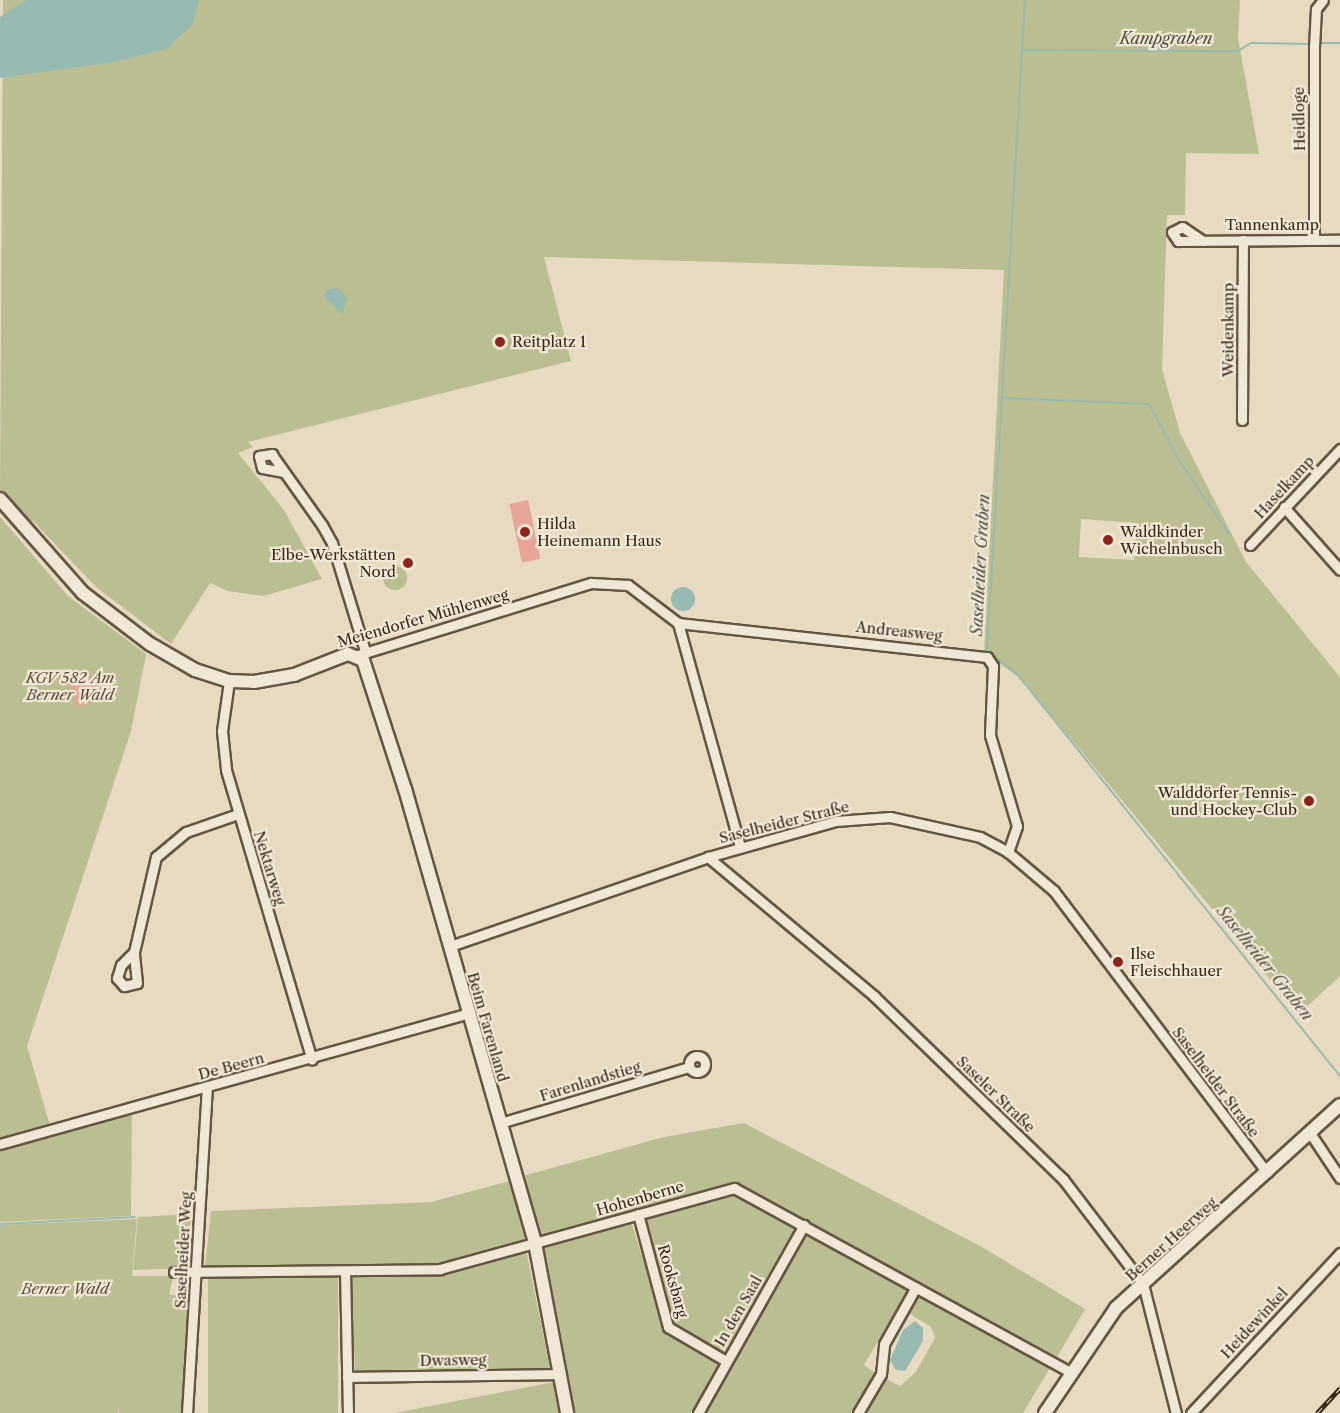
<!DOCTYPE html>
<meta charset="utf-8">
<style>
body{margin:0}
#map{position:relative;width:1340px;height:1413px;overflow:hidden;background:#e8dac1;font-family:"Libre Caslon Text",serif}
div>[style]{position:absolute}
.green>*{inset:0;background:#babe90;transform-origin:0 0}
.round{border-radius:50%}
.water>*{inset:0;background:#97bbb2}
.stream>*{height:2px;margin:-1px;padding:0 1px;transform-origin:1px;border-radius:1px;background:#97bbb2}
.building>*{inset:0;background:#e6a597;transform-origin:0 0}
.roads{filter:drop-shadow(2px 0 #655543) drop-shadow(-2px 0 #655543) drop-shadow(0 2px #655543) drop-shadow(0 -2px #655543)}
.street>*{height:9px;margin:-4.5px;padding:0 4.5px;transform-origin:4.5px;border-radius:4.5px;background:#f0e7d7}
.street>.ring{margin:-4.5px;padding:0;box-sizing:content-box;background:none;border:9px solid #f0e7d7;border-radius:50%}
.secondary>*{height:12px;margin:-6px;padding:0 6px;transform-origin:6px;border-radius:6px;background:#f0e7d7}
.rail>*{height:4.5px;margin-top:-2.25px;transform-origin:0;background:repeating-linear-gradient(90deg,#f0e7d7 0 7px,#392919 0 14px);box-sizing:border-box;border-block:2px solid #392919}
.dots>*{width:16px;height:16px;translate:-50% -50%;box-sizing:border-box;border:3px solid #f0e7d7;border-radius:50%}
span{translate:-50% -50%;white-space:nowrap;text-align:center;line-height:1.15;-webkit-text-stroke:4.5px #f0e7d7;paint-order:stroke}
.street-label{font-size:15px;color:#392919}
.poi-label{font-size:15px;color:#392919}
.left{translate:0 -50%;text-align:left}
.right{translate:-100% -50%;text-align:right}
.park-label{font-size:15px;color:#594e37;font-style:italic}
.water-label{font-size:16px;color:#504e3f;font-style:italic}
</style>
<div id="map">
<div class="green">
<div style="clip-path:polygon(evenodd,1240px 0,1238px 38px,1259px 154px,1186px 153px,1185px 215px,1167px 215px,1162px 369px,1180px 433px,1246px 562px,1340px 677px,1340px 976px,1299px 1014px,1038px 699px,1017px 676px,984px 652px,1004px 270px,544px 257px,571px 361px,248px 442px,253px 447px,238px 453px,284px 510px,322px 579px,263px 596px,228px 591px,210px 583px,171px 644px,96px 587px,33px 521px,26px 523px,0 490px,3px 0,1240px 0,1081px 519px,1137px 523px,1134px 560px,1079px 557px,1081px 519px)"></div>
<div style="clip-path:polygon(0 517px,68px 596px,146px 654px,131px 731px,27px 1046px,50px 1126px,0 1141px)"></div>
<div class="round" style="left:383px;top:566px;width:24px;height:24px"></div>
<div style="clip-path:polygon(132px 1113px,131px 1216px,0 1222px,0 1149px)"></div>
<div style="clip-path:polygon(744px 1123px,982px 1247px,1085px 1309px,1057px 1357px,735px 1183px,540px 1236px,523px 1176px,664px 1137px)"></div>
<div style="clip-path:polygon(510px 1181px,526px 1236px,522px 1241px,436px 1264px,205px 1267px,211px 1211px,431px 1202px)"></div>
<div style="clip-path:polygon(736px 1193px,796px 1226px,723px 1354px,669px 1320px,643px 1220px)"></div>
<div style="clip-path:polygon(191px 1214px,188px 1268px,133px 1270px,138px 1217px)"></div>
<div style="clip-path:polygon(137px 1219px,132px 1276px,173px 1276px,169px 1295px,191px 1296px,182px 1413px,119px 1413px,119px 1406px,118px 1413px,0 1413px,0 1225px)"></div>
<div style="clip-path:polygon(631px 1221px,666px 1332px,719px 1363px,691px 1413px,573px 1413px,542px 1250px,549px 1244px)"></div>
<div style="clip-path:polygon(805px 1230px,909px 1288px,864px 1365px,875px 1373px,851px 1413px,704px 1413px)"></div>
<div style="clip-path:polygon(526px 1250px,550px 1368px,355px 1372px,351px 1276px,441px 1274px)"></div>
<div style="left:208px;top:1276px;width:130px;height:137px"></div>
<div style="clip-path:polygon(917px 1293px,1050px 1368px,1023px 1413px,863px 1413px,884px 1378px,900px 1386px,915px 1373px,935px 1338px,931px 1327px,907px 1312px)"></div>
<div style="left:554px;top:1382px;width:32px;height:201px;rotate:79deg"></div>
</div>
<div class="water">
<div style="clip-path:polygon(26px 0,199px 0,193px 24px,166px 49px,113px 62px,0 78px,0 17px)"></div>
<div style="clip-path:polygon(337px 288px,348px 298px,342px 314px,324px 297px,327px 290px)"></div>
<div class="round" style="left:671px;top:587px;width:24px;height:24px"></div>
<div style="clip-path:polygon(915px 1321px,923px 1328px,923px 1341px,905px 1371px,896px 1370px,890px 1360px,903px 1330px)"></div>
</div>
<div class="stream">
<div style="left:1025px;top:0;width:652px;rotate:93.34deg"></div>
<div style="left:987px;top:651px;width:39px;rotate:38deg"></div>
<div style="left:1018px;top:675px;width:514px;rotate:51.24deg"></div>
<div style="left:1321px;top:43px;width:19px"></div>
<div style="left:1022px;top:50px;width:216px;rotate:0.3deg"></div>
<div style="left:1238px;top:51px;width:15px;rotate:-32deg"></div>
<div style="left:1251px;top:43px;width:57px;rotate:1deg"></div>
<div style="left:1003px;top:398px;width:146px;rotate:2.4deg"></div>
<div style="left:1149px;top:404px;width:66px;rotate:61.9deg"></div>
<div style="left:1180px;top:462px;width:87px;rotate:55.8deg"></div>
<div style="left:0;top:1224px;width:135px;rotate:-3deg"></div>
</div>
<div class="building">
<div style="left:528px;top:500px;width:60px;height:19px;rotate:78deg"></div>
<div style="clip-path:polygon(87px 675px,97px 689px,92px 691px,96px 700px,78px 707px,68px 682px)"></div>
</div>
<div class="roads">
<div class="street">
<div style="left:1314px;top:240px;width:193px;rotate:-90deg"></div>
<div style="left:1314px;top:47px;width:38px;rotate:-87deg"></div>
<div style="left:1316px;top:9px;width:11px;rotate:-52deg"></div>
<div style="left:1203px;top:241px;width:25px;rotate:-146deg"></div>
<div style="left:1182px;top:227px;width:11px;rotate:153deg"></div>
<div style="left:1172px;top:232px;width:11px;rotate:56deg"></div>
<div style="left:1178px;top:241px;width:162px;rotate:-0.4deg"></div>
<div style="left:1242px;top:420px;width:180px;rotate:-89.7deg"></div>
<div style="left:284px;top:472px;width:22px;rotate:-170deg"></div>
<div style="left:262px;top:468px;width:12px;rotate:-104deg"></div>
<div style="left:259px;top:456px;width:13px;rotate:-9deg"></div>
<div style="left:272px;top:454px;width:2px;rotate:63deg"></div>
<div style="left:273px;top:456px;width:85px;rotate:54.6deg"></div>
<div style="left:322px;top:525px;width:21px;rotate:61deg"></div>
<div style="left:332px;top:543px;width:113px;rotate:73deg"></div>
<div style="left:1284px;top:507px;width:84px;rotate:48.4deg"></div>
<div style="left:1250px;top:545px;width:132px;rotate:-46.8deg"></div>
<div style="left:678px;top:623px;width:311px;rotate:6.3deg"></div>
<div style="left:987px;top:657px;width:11px;rotate:56deg"></div>
<div style="left:993px;top:666px;width:69px;rotate:92.5deg"></div>
<div style="left:990px;top:735px;width:95px;rotate:73.5deg"></div>
<div style="left:1017px;top:826px;width:28px;rotate:109deg"></div>
<div style="left:358px;top:655px;width:244px;rotate:-17.2deg"></div>
<div style="left:591px;top:583px;width:37px;rotate:3deg"></div>
<div style="left:628px;top:585px;width:63px;rotate:37.2deg"></div>
<div style="left:678px;top:623px;width:232px;rotate:74.5deg"></div>
<div style="left:229px;top:681px;width:50px;rotate:98deg"></div>
<div style="left:222px;top:731px;width:39px;rotate:84deg"></div>
<div style="left:226px;top:770px;width:302px;rotate:73.5deg"></div>
<div style="left:708px;top:857px;width:217px;rotate:39.9deg"></div>
<div style="left:874px;top:996px;width:263px;rotate:44.1deg"></div>
<div style="left:1063px;top:1179px;width:132px;rotate:52.7deg"></div>
<div style="left:1143px;top:1284px;width:133px;rotate:75.7deg"></div>
<div style="left:450px;top:946px;width:273px;rotate:-19deg"></div>
<div style="left:708px;top:857px;width:133px;rotate:-15.7deg"></div>
<div style="left:836px;top:821px;width:54px;rotate:-4.2deg"></div>
<div style="left:890px;top:817px;width:92px;rotate:12.5deg"></div>
<div style="left:980px;top:837px;width:32px;rotate:28deg"></div>
<div style="left:1008px;top:852px;width:60px;rotate:40.3deg"></div>
<div style="left:1054px;top:891px;width:353px;rotate:52.9deg"></div>
<div style="left:134px;top:952px;width:18px;rotate:135deg"></div>
<div style="left:121px;top:965px;width:14px;rotate:107deg"></div>
<div style="left:117px;top:978px;width:11px;rotate:49deg"></div>
<div style="left:124px;top:986px;width:13px;rotate:-13deg"></div>
<div style="left:137px;top:983px;width:31px;rotate:-96deg"></div>
<div style="left:134px;top:952px;width:98px;rotate:-77deg"></div>
<div style="left:156px;top:857px;width:39px;rotate:-40deg"></div>
<div style="left:186px;top:832px;width:55px;rotate:-19.1deg"></div>
<div class="ring" style="left:689px;top:1056px;width:7px;height:7px"></div>
<div style="left:500px;top:1123px;width:197px;rotate:-16.5deg"></div>
<div style="left:1310px;top:1133px;width:54px;rotate:56.3deg"></div>
<div style="left:0;top:1144px;width:487px;rotate:-15.6deg"></div>
<div style="left:638px;top:1214px;width:117px;rotate:75.1deg"></div>
<div style="left:668px;top:1327px;width:67px;rotate:30.4deg"></div>
<div style="left:345px;top:1271px;width:142px;rotate:88.8deg"></div>
<div style="left:174px;top:1272px;width:266px;rotate:-0.6deg"></div>
<div style="left:440px;top:1269px;width:305px;rotate:-15.4deg"></div>
<div style="left:734px;top:1188px;width:383px;rotate:28.7deg"></div>
<div style="left:347px;top:1377px;width:213px;rotate:-0.8deg"></div>
<div style="left:187px;top:1413px;width:325px;rotate:-86.5deg"></div>
<div style="left:698px;top:1413px;width:216px;rotate:-60.6deg"></div>
<div style="left:858px;top:1413px;width:45px;rotate:-59.5deg"></div>
<div style="left:881px;top:1374px;width:30px;rotate:-84deg"></div>
<div style="left:884px;top:1344px;width:65px;rotate:-60.7deg"></div>
<div style="left:1191px;top:1413px;width:219px;rotate:-47deg"></div>
</div>
<div class="secondary">
<div style="left:0;top:499px;width:125px;rotate:48.6deg"></div>
<div style="left:83px;top:593px;width:84px;rotate:37.3deg"></div>
<div style="left:150px;top:644px;width:52px;rotate:30deg"></div>
<div style="left:195px;top:670px;width:36px;rotate:18deg"></div>
<div style="left:229px;top:681px;width:25px;rotate:2deg"></div>
<div style="left:254px;top:682px;width:41px;rotate:-9.9deg"></div>
<div style="left:294px;top:675px;width:58px;rotate:-21.3deg"></div>
<div style="left:348px;top:654px;width:16px;rotate:22deg"></div>
<div style="left:363px;top:660px;width:136px;rotate:72deg"></div>
<div style="left:405px;top:789px;width:472px;rotate:74deg"></div>
<div style="left:535px;top:1243px;width:173px;rotate:79.3deg"></div>
<div style="left:1045px;top:1413px;width:127px;rotate:-55.9deg"></div>
<div style="left:1116px;top:1308px;width:302px;rotate:-42.2deg"></div>
</div>
</div>
<div class="rail">
<div style="left:1317px;top:1413px;width:34px;rotate:-47deg"></div>
</div>
<div class="dots">
<div style="left:500px;top:342px;background:#8f2418"></div>
<div style="left:525px;top:532px;background:#8f2418"></div>
<div style="left:1108px;top:540px;background:#8f2418"></div>
<div style="left:408px;top:563px;background:#8f2418"></div>
<div style="left:1309px;top:801px;background:#8f2418"></div>
<div style="left:1118px;top:962px;background:#8f2418"></div>
</div>
<div class="street-label">
<span style="left:1299px;top:119px;rotate:-91deg">Heidloge</span>
<span style="left:1272px;top:225px">Tannenkamp</span>
<span style="left:1228px;top:330px;rotate:-90deg">Weidenkamp</span>
<span style="left:1284px;top:487px;rotate:-47deg">Haselkamp</span>
<span style="left:423px;top:618px;rotate:-16deg">Meiendorfer Mühlenweg</span>
<span style="left:899px;top:631px;rotate:6deg">Andreasweg</span>
<span style="left:784px;top:822px;rotate:-14deg">Saselheider Straße</span>
<span style="left:270px;top:868px;rotate:73deg">Nektarweg</span>
<span style="left:488px;top:1027px;rotate:74deg">Beim Farenland</span>
<span style="left:231px;top:1066px;rotate:-15deg">De Beern</span>
<span style="left:590px;top:1081px;rotate:-17deg">Farenlandstieg</span>
<span style="left:1216px;top:1082px;rotate:53deg">Saselheider Straße</span>
<span style="left:996px;top:1094px;rotate:44deg">Saseler Straße</span>
<span style="left:640px;top:1198px;rotate:-16deg">Hohenberne</span>
<span style="left:1171px;top:1239px;rotate:-42deg">Berner Heerweg</span>
<span style="left:183px;top:1250px;rotate:-87deg">Saselheider Weg</span>
<span style="left:673px;top:1281px;rotate:74deg">Rooksbarg</span>
<span style="left:738px;top:1311px;rotate:-60deg">In den Saal</span>
<span style="left:1254px;top:1323px;rotate:-47deg">Heidewinkel</span>
<span style="left:453px;top:1360px;rotate:-1deg">Dwasweg</span>
</div>
<div class="poi-label">
<span class="left" style="left:512px;top:342px">Reitplatz 1</span>
<span class="left" style="left:537px;top:532px">Hilda<br>Heinemann Haus</span>
<span class="left" style="left:1120px;top:540px">Waldkinder<br>Wichelnbusch</span>
<span class="right" style="left:396px;top:563px">Elbe-Werkstätten<br>Nord</span>
<span class="right" style="left:1297px;top:801px">Walddörfer Tennis-<br>und Hockey-Club</span>
<span class="left" style="left:1130px;top:962px">Ilse<br>Fleischhauer</span>
</div>
<div class="park-label">
<span style="left:70px;top:686px">KGV 582 Am<br>Berner Wald</span>
<span style="left:65px;top:1289px">Berner Wald</span>
</div>
<div class="water-label">
<span style="left:1166px;top:38px">Kampgraben</span>
<span style="left:980px;top:565px;rotate:-87deg">Saselheider Graben</span>
<span style="left:1265px;top:963px;rotate:51deg">Saselheider Graben</span>
</div>
</div>
